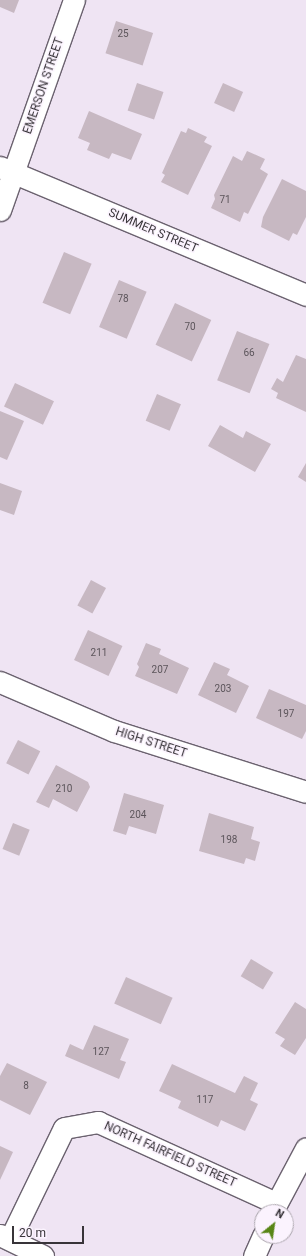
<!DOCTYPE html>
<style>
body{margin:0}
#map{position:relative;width:306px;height:1256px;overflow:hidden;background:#efe4f3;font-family:Roboto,sans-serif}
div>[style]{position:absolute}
.building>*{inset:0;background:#c7b8c2;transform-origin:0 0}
.roads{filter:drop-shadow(1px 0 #6b626f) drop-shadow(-1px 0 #6b626f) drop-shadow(0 1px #6b626f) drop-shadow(0 -1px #6b626f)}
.minor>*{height:21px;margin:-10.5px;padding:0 10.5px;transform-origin:10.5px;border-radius:10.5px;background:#fff}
span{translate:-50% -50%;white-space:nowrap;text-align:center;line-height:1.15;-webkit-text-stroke:3px #fbf3fe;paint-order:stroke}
.number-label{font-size:10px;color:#5c555b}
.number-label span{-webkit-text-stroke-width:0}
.street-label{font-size:12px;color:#383439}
.north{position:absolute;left:254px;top:1204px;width:40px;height:40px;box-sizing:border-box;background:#fbf3fe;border:1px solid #ada7af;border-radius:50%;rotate:30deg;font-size:11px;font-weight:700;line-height:16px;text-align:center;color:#383439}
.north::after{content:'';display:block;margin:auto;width:14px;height:18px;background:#588616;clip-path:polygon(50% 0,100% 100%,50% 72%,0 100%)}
.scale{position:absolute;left:12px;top:1226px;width:72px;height:18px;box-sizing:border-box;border:2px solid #383439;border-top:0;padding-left:5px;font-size:12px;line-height:14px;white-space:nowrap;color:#383439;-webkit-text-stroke:3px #fbf3fe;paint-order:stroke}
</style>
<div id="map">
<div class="building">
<div style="clip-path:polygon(0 0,19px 0,14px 13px,0 7px)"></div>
<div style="left:116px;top:21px;width:39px;height:34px;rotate:18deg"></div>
<div style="left:137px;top:83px;width:28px;height:29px;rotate:19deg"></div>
<div style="left:223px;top:83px;width:22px;height:22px;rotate:24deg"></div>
<div style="clip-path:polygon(89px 111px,142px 134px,131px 160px,112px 153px,109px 159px,87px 150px,90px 143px,78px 138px)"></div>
<div style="clip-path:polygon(188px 128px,207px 137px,204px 142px,212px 146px,188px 195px,161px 182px,165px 175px,162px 173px,181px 131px,186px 133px)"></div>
<div style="clip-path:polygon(247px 151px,265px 159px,260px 169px,268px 174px,248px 214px,244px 212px,240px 222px,211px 208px,215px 199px,214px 195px,233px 156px,242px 161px)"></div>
<div style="clip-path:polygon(282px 179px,306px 191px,306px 217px,297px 235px,293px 233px,289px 241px,261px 227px,263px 217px)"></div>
<div style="left:64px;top:252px;width:30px;height:55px;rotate:23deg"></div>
<div style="left:119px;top:280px;width:30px;height:51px;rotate:23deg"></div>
<div style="left:175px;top:303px;width:40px;height:46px;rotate:25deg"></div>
<div style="left:237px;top:331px;width:35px;height:53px;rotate:22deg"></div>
<div style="clip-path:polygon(296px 355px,306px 359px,306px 412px,276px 398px,278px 393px,271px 389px,277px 378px,283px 382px)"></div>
<div style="left:15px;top:383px;width:43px;height:26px;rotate:25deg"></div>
<div style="left:157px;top:394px;width:26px;height:29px;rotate:23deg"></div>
<div style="clip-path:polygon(0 411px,24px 421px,7px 460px,0 457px)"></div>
<div style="clip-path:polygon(220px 425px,243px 438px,246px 431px,271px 444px,255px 472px,208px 446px)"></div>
<div style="clip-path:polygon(306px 463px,306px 482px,298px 477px)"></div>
<div style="clip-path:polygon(0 483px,22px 491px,14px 515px,0 510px)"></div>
<div style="left:91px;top:580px;width:17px;height:29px;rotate:28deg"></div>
<div style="left:88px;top:630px;width:38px;height:33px;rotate:25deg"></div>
<div style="clip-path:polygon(146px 643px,161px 649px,159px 654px,189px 668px,177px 694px,135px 676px,139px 667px,137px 664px)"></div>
<div style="clip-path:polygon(214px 662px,230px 669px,227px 675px,249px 686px,236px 713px,198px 695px)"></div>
<div style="clip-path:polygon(269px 689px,306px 705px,306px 731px,302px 739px,256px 718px)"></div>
<div style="left:18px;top:740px;width:25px;height:26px;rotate:27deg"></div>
<div style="clip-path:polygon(56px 765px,88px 782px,90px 787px,77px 812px,53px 799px,49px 808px,36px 802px)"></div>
<div style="clip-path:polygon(124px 793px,164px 805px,156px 834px,129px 826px,126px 835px,113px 831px)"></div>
<div style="clip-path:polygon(209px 813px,254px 827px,251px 839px,260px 842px,255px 861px,246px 858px,244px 864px,199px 851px)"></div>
<div style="left:13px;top:823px;width:18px;height:28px;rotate:22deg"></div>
<div style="left:251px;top:959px;width:26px;height:20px;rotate:31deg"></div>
<div style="left:126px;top:977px;width:51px;height:29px;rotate:24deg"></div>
<div style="clip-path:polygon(295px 1002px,306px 1009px,306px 1038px,295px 1055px,280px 1046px,285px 1039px,275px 1033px)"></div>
<div style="clip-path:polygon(94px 1025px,129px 1039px,120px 1060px,126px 1062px,119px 1079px,65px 1056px,70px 1044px,83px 1050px)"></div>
<div style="clip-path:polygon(7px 1063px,47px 1082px,30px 1115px,0 1100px,0 1076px)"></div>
<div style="clip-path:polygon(172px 1064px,235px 1093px,244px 1076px,258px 1083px,250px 1100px,258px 1104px,245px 1131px,221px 1120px,218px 1127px,178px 1108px,181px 1101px,159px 1091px)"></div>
<div style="clip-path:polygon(0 1146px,13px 1152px,0 1180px)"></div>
</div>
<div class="roads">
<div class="minor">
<div style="left:0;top:167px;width:332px;rotate:22.7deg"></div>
<div style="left:0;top:210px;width:223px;rotate:-70.6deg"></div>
<div style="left:0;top:682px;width:124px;rotate:23.3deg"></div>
<div style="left:114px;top:731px;width:201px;rotate:17.6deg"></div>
<div style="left:272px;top:1212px;width:72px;rotate:-62deg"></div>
<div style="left:0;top:1235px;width:48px;rotate:26deg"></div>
<div style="left:10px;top:1239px;width:123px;rotate:-64.1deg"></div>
<div style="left:64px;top:1128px;width:35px;rotate:-10deg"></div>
<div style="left:98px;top:1122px;width:196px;rotate:24.5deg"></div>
<div style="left:254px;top:1256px;width:22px;rotate:-66deg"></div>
</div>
</div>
<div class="number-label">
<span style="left:123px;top:34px">25</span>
<span style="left:225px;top:200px">71</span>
<span style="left:123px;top:299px">78</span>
<span style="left:190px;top:327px">70</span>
<span style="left:249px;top:353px">66</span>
<span style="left:99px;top:653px">211</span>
<span style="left:160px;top:670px">207</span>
<span style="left:223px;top:689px">203</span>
<span style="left:286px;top:714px">197</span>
<span style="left:64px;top:789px">210</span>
<span style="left:138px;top:815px">204</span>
<span style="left:229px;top:840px">198</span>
<span style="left:101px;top:1052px">127</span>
<span style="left:26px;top:1086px">8</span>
<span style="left:205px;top:1100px">117</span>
</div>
<div class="street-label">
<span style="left:44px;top:86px;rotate:-71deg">EMERSON STREET</span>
<span style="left:153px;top:231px;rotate:23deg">SUMMER STREET</span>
<span style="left:151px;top:743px;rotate:18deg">HIGH STREET</span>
<span style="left:170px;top:1155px;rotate:24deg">NORTH FAIRFIELD STREET</span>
</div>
<div class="north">N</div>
<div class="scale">20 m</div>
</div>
